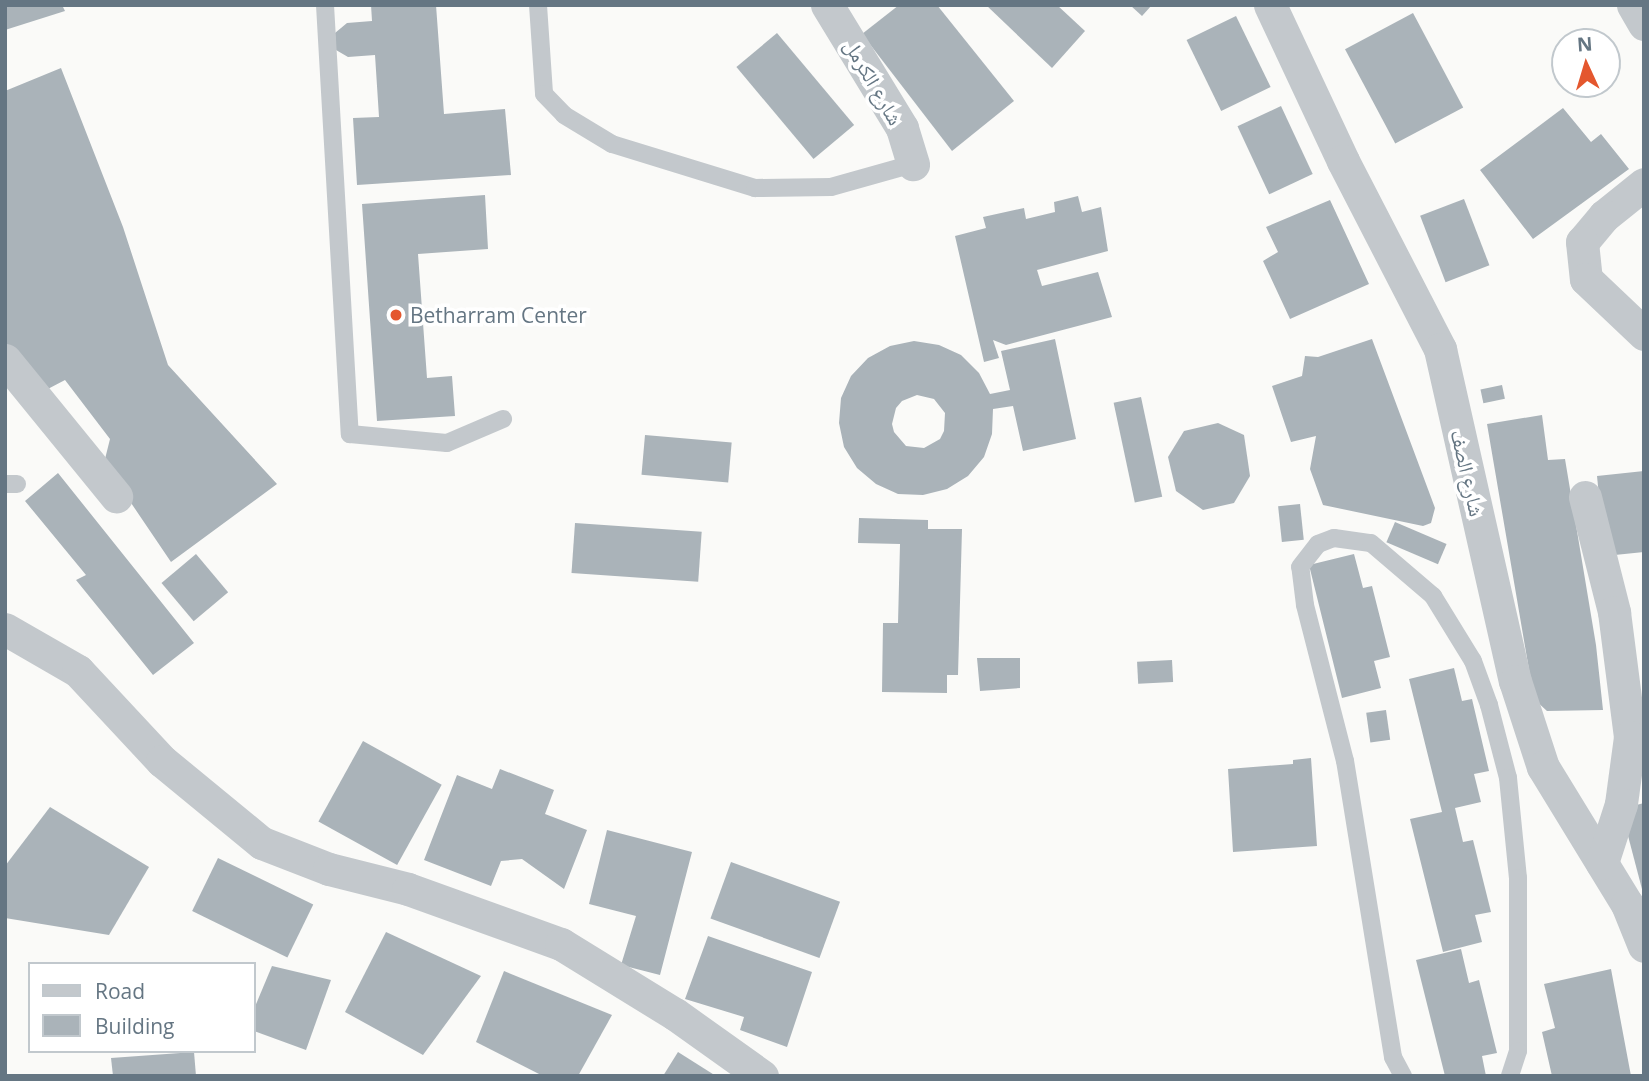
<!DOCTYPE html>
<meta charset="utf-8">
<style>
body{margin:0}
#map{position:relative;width:1649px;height:1081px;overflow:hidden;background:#fafaf8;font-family:"Open Sans","Noto Naskh Arabic",sans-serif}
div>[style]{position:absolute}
.building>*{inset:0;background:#aab3b9;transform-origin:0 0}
.service>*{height:18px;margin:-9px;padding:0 9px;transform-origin:9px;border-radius:9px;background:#c3c8cc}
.minor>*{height:33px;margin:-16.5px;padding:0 16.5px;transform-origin:16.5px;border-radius:16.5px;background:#c3c8cc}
.dots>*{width:19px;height:19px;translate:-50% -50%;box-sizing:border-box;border:4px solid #fff;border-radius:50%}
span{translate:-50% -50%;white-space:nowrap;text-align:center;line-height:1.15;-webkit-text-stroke:7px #fff;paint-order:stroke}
.street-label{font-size:21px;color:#657683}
.poi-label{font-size:21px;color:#657683}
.left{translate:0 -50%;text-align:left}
.frame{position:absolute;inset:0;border:7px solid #657683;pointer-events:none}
.legend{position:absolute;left:28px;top:962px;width:228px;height:91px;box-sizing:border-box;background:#fff;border:2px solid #c1c8cd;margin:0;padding:9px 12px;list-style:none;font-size:21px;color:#657683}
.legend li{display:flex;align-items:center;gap:14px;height:35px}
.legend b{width:35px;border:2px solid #c1c8cd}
.north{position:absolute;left:1551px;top:28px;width:70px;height:70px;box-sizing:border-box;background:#fff;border:2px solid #c1c8cd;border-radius:50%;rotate:356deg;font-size:19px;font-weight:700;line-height:28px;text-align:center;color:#657683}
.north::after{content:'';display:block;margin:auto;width:24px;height:32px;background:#e4572e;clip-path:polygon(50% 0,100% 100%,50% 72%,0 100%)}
</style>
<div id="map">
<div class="building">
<div style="clip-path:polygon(5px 5px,62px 5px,65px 11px,5px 30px)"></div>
<div style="clip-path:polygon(371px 5px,436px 5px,444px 114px,505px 109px,511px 175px,357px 185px,353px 118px,379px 117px,375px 55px,348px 57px,336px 50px,335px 33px,347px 23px,372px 21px)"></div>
<div style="clip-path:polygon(899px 5px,937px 5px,1014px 101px,952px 151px,862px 34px)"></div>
<div style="clip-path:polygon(986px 5px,1057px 5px,1085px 31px,1052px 68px)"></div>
<div style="clip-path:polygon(1130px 5px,1152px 5px,1142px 16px)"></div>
<div style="left:1413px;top:13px;width:107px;height:77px;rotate:62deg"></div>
<div style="left:1236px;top:16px;width:79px;height:55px;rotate:64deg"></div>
<div style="left:777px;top:33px;width:120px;height:53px;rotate:50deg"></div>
<div style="clip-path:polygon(61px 68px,123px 227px,168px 365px,277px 484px,171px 562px,104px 463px,110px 439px,65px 380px,44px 391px,5px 346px,5px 91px)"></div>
<div style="left:1281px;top:106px;width:75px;height:48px;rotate:65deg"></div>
<div style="clip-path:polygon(1563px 108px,1591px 142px,1601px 134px,1629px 169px,1533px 239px,1480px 170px)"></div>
<div style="clip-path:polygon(485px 195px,488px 249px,418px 254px,427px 378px,452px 376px,455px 416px,377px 421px,362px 204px)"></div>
<div style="clip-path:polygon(1078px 196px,1082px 212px,1101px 207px,1108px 251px,1037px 270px,1042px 286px,1098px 272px,1112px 317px,1006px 345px,993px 340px,999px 358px,984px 362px,955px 236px,986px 228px,983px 217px,1024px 208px,1026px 219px,1055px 212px,1054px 202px)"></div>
<div style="left:1464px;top:199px;width:71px;height:47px;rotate:69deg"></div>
<div style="clip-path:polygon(1330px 200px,1369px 284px,1290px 319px,1263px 261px,1278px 252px,1266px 227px)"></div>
<div style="clip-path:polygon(evenodd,1055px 339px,1076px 439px,1023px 451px,1013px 406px,993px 409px,992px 434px,984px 457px,968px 476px,947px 489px,923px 495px,898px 494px,876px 484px,857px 468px,844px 447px,839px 423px,841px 398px,851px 376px,868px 358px,890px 346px,914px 341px,939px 345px,961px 355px,979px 373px,990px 394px,1010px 390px,1001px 351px,1055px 339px,917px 395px,934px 399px,945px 413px,944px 431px,940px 439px,924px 448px,906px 446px,894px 432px,892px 424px,896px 408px,902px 401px,917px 395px)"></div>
<div style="clip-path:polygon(1372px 339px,1435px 508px,1431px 523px,1423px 526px,1323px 505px,1310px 469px,1316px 436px,1291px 442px,1272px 386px,1302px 376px,1305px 356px,1318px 357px)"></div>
<div style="left:1502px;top:385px;width:14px;height:22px;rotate:78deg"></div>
<div style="left:1141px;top:397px;width:102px;height:28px;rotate:78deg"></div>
<div style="clip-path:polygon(1542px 415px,1548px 460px,1565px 459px,1596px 645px,1603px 710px,1547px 711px,1534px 699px,1487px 424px)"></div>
<div style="clip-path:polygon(1218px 423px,1244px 435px,1250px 476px,1234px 503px,1203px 510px,1176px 491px,1168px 457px,1184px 431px)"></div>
<div style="left:645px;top:435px;width:87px;height:40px;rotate:5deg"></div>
<div style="clip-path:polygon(1644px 471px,1644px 552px,1605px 556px,1597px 476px)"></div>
<div style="clip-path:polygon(58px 473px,194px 643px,153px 675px,76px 580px,86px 575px,25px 501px)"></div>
<div style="left:1300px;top:504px;width:36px;height:22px;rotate:84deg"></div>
<div style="clip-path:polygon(859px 518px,928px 520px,928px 529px,962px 529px,958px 675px,947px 675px,947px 693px,882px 692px,883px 623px,898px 623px,900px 544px,858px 543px)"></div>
<div style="left:1395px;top:522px;width:56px;height:22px;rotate:23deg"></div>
<div style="left:575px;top:523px;width:127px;height:50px;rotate:4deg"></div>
<div style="left:196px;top:554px;width:50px;height:45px;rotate:50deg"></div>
<div style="clip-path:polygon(1354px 554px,1363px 588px,1372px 586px,1390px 657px,1374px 661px,1381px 688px,1342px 698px,1309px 565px)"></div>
<div style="clip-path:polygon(977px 658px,1020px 658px,1020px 688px,980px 691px)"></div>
<div style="left:1172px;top:660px;width:22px;height:35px;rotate:87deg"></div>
<div style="clip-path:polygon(1454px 668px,1462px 701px,1472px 699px,1489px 771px,1474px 774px,1481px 802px,1455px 808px,1463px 842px,1473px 840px,1491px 912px,1475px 915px,1482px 942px,1443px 952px,1410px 819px,1442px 812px,1409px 679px)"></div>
<div style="left:1386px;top:710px;width:30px;height:20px;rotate:82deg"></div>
<div style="left:363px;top:741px;width:90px;height:92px;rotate:29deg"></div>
<div style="clip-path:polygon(1311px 758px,1317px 846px,1233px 852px,1228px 769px,1293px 764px,1293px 760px)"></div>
<div style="clip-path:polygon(500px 769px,554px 790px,545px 814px,587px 830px,564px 889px,522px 859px,501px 861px,491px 886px,424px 860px,457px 775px,492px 789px)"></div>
<div style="clip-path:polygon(1644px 803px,1644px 893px,1643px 893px,1621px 809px)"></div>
<div style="clip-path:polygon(50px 807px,149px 867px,109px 935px,5px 918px,5px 866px)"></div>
<div style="clip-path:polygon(607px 830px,692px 852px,660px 975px,621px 965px,636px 916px,589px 904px)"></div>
<div style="left:218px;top:858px;width:106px;height:59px;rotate:26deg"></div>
<div style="left:731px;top:862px;width:116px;height:60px;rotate:20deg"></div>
<div style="clip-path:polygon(386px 932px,481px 976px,423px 1055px,345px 1012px)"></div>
<div style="clip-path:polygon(708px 936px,812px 972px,787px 1047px,740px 1030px,744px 1017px,685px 999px)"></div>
<div style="clip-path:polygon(1461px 949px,1469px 983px,1479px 980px,1497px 1053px,1482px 1056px,1486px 1076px,1445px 1076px,1416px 960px)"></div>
<div style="clip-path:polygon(272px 966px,331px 980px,306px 1050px,254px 1031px,254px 1009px)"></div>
<div style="clip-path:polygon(1611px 969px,1631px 1076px,1552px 1076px,1542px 1032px,1555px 1028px,1544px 984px)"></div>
<div style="clip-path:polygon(504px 971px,612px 1015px,578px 1076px,543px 1076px,476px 1042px)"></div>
<div style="clip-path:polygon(194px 1052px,196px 1076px,113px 1076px,111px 1058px)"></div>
<div style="clip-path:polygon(678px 1052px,716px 1076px,663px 1076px)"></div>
</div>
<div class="service">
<div style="left:325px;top:5px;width:430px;rotate:86.7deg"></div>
<div style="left:350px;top:434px;width:97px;rotate:5.3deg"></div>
<div style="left:447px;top:443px;width:61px;rotate:-23.2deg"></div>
<div style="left:538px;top:5px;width:89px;rotate:86.1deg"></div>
<div style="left:544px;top:94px;width:29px;rotate:46deg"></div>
<div style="left:564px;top:115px;width:56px;rotate:31.1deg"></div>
<div style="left:612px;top:144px;width:150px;rotate:17.1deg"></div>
<div style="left:755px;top:188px;width:76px;rotate:-0.8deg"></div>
<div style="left:831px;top:187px;width:85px;rotate:-15.7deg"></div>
<div style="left:5px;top:484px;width:12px"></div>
<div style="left:1403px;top:1076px;width:21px;rotate:-118deg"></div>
<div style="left:1393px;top:1057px;width:300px;rotate:-99.2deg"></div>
<div style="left:1345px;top:761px;width:161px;rotate:-104.4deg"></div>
<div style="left:1305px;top:605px;width:38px;rotate:-97deg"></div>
<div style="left:1300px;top:567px;width:29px;rotate:-52deg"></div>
<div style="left:1318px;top:544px;width:17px;rotate:-21deg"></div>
<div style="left:1334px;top:538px;width:37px;rotate:8deg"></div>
<div style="left:1371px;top:543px;width:82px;rotate:40.5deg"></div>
<div style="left:1433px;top:596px;width:76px;rotate:58.4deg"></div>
<div style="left:1473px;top:661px;width:47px;rotate:70deg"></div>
<div style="left:1489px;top:705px;width:75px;rotate:75.4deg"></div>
<div style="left:1508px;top:778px;width:100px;rotate:84.3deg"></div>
<div style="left:1518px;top:878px;width:173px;rotate:90deg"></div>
<div style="left:1518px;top:1051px;width:26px;rotate:108deg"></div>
</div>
<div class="minor">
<div style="left:827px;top:5px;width:144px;rotate:58.6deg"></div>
<div style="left:902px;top:128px;width:38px;rotate:73deg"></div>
<div style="left:1270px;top:5px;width:172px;rotate:64.9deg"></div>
<div style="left:1343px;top:161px;width:212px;rotate:62.7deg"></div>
<div style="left:1440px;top:349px;width:340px;rotate:77.3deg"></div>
<div style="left:1515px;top:681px;width:90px;rotate:72deg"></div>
<div style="left:1543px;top:767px;width:161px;rotate:58.5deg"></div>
<div style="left:1627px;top:904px;width:45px;rotate:68deg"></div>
<div style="left:1633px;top:5px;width:22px;rotate:60deg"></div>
<div style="left:1644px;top:184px;width:51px;rotate:141.3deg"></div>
<div style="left:1604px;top:216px;width:34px;rotate:130deg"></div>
<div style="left:1582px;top:242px;width:37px;rotate:84deg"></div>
<div style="left:1586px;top:279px;width:80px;rotate:43.5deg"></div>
<div style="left:5px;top:360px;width:176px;rotate:50.8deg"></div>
<div style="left:1585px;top:497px;width:119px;rotate:75.8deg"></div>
<div style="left:1614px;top:612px;width:126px;rotate:82.7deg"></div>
<div style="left:1630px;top:737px;width:68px;rotate:97.7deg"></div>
<div style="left:1621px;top:804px;width:62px;rotate:107.9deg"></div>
<div style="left:5px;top:629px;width:84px;rotate:29.9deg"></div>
<div style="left:78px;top:671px;width:123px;rotate:47deg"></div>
<div style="left:162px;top:761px;width:129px;rotate:39.4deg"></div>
<div style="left:262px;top:843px;width:72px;rotate:21.2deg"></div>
<div style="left:329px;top:869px;width:81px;rotate:14.2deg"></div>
<div style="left:408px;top:889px;width:163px;rotate:19.8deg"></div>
<div style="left:561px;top:944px;width:134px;rotate:31.6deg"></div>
<div style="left:675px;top:1014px;width:107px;rotate:35.5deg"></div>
</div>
<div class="dots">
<div style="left:396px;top:315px;background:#e4572e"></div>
</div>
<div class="street-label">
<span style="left:874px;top:82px;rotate:60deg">شارع الكرمل</span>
<span style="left:1468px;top:473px;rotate:77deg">شارع الصف</span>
</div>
<div class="poi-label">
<span class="left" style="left:410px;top:315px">Betharram Center</span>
</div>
<div class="frame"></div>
<ul class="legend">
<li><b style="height:9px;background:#c3c8cc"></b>Road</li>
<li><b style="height:19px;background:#aab3b9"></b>Building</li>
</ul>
<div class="north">N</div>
</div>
